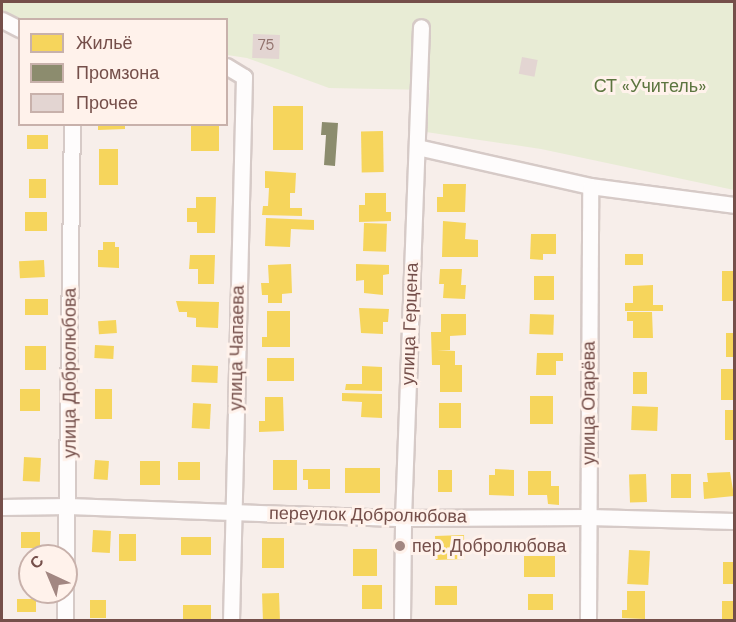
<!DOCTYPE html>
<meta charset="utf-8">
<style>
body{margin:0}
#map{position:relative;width:736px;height:622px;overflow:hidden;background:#f7eeea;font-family:"DM Sans",sans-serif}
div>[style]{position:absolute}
.green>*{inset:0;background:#e8ecd5}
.homes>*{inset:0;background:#f6d55c;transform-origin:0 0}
.industry>*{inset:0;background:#8c8c6e}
.building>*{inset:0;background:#e3d5d2;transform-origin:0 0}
.roads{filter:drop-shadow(2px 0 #d6cac7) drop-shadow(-2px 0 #d6cac7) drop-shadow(0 2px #d6cac7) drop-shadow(0 -2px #d6cac7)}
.street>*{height:15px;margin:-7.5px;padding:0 7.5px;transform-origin:7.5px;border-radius:7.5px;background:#fefcfc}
.dots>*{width:16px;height:16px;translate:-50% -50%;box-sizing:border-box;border:3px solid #fff2eb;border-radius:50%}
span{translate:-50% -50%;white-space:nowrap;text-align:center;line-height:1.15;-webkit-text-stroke:6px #fff2eb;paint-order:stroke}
.number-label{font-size:15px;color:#92736e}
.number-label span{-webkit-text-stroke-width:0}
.park-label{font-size:18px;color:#5c753f}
.street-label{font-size:18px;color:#754f4a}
.poi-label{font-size:18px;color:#754f4a}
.left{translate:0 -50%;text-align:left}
.frame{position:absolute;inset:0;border:3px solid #754f4a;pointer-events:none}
.legend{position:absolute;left:18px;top:18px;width:210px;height:108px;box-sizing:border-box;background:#fff2eb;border:2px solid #c8b1ab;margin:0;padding:8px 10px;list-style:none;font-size:18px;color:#754f4a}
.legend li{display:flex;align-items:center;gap:12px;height:30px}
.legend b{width:30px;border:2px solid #c8b1ab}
.north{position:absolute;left:18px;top:544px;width:60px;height:60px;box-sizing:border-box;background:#fff2eb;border:2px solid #c8b1ab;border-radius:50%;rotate:316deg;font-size:16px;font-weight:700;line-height:24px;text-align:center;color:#754f4a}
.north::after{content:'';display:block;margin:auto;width:21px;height:27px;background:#a28782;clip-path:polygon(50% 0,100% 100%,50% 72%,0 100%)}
</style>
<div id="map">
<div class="green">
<div style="clip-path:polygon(2px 2px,734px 2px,734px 190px,541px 149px,426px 132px,430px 90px,329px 88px,247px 58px,227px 55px,226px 20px,19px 21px,2px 17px)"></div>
</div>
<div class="homes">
<div style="left:273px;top:106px;width:30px;height:44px"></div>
<div style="clip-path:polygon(98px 124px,125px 124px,125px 129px,98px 130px)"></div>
<div style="left:191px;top:124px;width:28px;height:27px"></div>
<div style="left:383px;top:131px;width:41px;height:22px;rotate:89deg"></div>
<div style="left:27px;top:135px;width:21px;height:14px"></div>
<div style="left:99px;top:149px;width:19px;height:36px"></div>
<div style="clip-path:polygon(265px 171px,296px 173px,295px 193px,290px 193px,290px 208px,302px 208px,302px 216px,262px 215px,263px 206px,268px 206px,269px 188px,265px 188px)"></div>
<div style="left:29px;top:179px;width:17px;height:19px"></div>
<div style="clip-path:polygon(443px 184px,466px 184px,465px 212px,437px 212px,437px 197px,443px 197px)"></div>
<div style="clip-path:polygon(365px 193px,386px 193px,386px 212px,391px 212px,391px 221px,359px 222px,359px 205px,365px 205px)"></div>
<div style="clip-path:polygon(196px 197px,216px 197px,215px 233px,197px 233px,197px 222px,187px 222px,187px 208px,196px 208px)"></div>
<div style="left:25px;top:212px;width:22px;height:19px"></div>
<div style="clip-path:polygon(266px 218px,314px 220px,314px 230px,291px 229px,290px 247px,265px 246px)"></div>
<div style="clip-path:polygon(443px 221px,466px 223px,465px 239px,478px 240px,478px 257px,442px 257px)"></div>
<div style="left:364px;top:223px;width:23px;height:28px;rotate:2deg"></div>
<div style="clip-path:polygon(531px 234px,556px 234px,556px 254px,543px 254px,543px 260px,530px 259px)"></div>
<div style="clip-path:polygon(103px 242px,115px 242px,115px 247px,119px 247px,119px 268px,98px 267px,98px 250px,103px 250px)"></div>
<div style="left:625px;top:254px;width:18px;height:11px"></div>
<div style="clip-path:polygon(190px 255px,215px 255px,214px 284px,198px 284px,198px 269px,189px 269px)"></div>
<div style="left:44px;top:260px;width:17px;height:25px;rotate:87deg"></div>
<div style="clip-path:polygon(291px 264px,292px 293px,282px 294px,282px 303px,268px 303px,268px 295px,262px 295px,261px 283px,269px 283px,268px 265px)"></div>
<div style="clip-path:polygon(356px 264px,389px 265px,389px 274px,383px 275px,383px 295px,364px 293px,364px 280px,356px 281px)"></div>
<div style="clip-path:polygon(440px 269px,462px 269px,461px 285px,466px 285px,465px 299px,443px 298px,444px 284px,439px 284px)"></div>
<div style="left:722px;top:271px;width:12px;height:30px"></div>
<div style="left:534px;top:276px;width:20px;height:24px"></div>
<div style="clip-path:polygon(653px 285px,653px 305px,663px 305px,663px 311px,625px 311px,625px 303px,633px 303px,633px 286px)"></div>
<div style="left:25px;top:299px;width:23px;height:16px"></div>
<div style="clip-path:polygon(176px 301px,219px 302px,218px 328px,196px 327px,196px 318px,187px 317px,187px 312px,179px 312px)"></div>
<div style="clip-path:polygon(359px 308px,389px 309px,388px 322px,383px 322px,383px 334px,361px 333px)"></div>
<div style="clip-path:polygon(267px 311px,290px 311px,290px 347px,262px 347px,262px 337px,267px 337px)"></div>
<div style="clip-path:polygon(627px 312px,652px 312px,653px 338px,633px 338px,633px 321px,627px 321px)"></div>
<div style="clip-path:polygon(441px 314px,466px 314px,466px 335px,450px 336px,450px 350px,437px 350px,455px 351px,455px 365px,462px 365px,462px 392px,440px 392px,440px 365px,432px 365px,431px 332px,441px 332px)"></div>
<div style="left:530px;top:314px;width:24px;height:20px;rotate:2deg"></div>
<div style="left:116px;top:320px;width:13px;height:18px;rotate:86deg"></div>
<div style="left:726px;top:333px;width:8px;height:24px"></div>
<div style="left:95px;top:345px;width:19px;height:13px;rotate:3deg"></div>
<div style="left:46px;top:346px;width:24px;height:21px;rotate:90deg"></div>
<div style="clip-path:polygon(537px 353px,563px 353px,563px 361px,556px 361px,556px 375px,536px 375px)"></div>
<div style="left:267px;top:358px;width:27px;height:23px"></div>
<div style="left:192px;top:365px;width:26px;height:17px;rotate:2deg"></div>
<div style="clip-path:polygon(362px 366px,382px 367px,382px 391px,345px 390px,346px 384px,362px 384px)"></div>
<div style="left:721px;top:369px;width:13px;height:31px"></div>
<div style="left:633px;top:372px;width:14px;height:22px"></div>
<div style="left:40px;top:389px;width:22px;height:20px;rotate:90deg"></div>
<div style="left:95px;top:389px;width:17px;height:30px"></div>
<div style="clip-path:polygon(342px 393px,382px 394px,382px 418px,361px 417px,362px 402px,342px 401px)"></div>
<div style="left:530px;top:396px;width:23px;height:28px"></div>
<div style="clip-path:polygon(265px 397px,283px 397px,284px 431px,259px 432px,259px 421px,265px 421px)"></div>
<div style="left:193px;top:403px;width:18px;height:25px;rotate:3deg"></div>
<div style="left:439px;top:403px;width:22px;height:25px"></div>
<div style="left:632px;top:406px;width:26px;height:24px;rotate:2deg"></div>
<div style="left:725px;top:410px;width:9px;height:30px"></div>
<div style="left:24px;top:457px;width:17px;height:24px;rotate:3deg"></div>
<div style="left:95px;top:460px;width:14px;height:19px;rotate:4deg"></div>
<div style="left:273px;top:460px;width:24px;height:30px"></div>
<div style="left:140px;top:461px;width:20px;height:24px"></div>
<div style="left:178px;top:462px;width:22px;height:18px"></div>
<div style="left:345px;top:468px;width:35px;height:25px"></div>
<div style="clip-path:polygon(303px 469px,330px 469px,330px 489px,308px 489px,308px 480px,303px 480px)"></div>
<div style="clip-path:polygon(495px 469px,514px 470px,514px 496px,489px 495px,489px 475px,495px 475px)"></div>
<div style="left:452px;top:470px;width:22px;height:14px;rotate:90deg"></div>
<div style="clip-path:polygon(528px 471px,551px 471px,551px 486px,559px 486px,559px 505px,548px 504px,547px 495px,528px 495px)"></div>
<div style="clip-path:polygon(730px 472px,734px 496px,704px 499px,703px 482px,708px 482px,707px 473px)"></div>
<div style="left:646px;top:474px;width:28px;height:17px;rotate:88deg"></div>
<div style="left:691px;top:474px;width:24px;height:20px;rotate:90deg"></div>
<div style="left:93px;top:530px;width:18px;height:22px;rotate:3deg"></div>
<div style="left:21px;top:532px;width:19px;height:16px"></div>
<div style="left:119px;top:534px;width:17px;height:27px"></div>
<div style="left:464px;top:535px;width:24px;height:29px;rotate:88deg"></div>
<div style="left:181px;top:537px;width:30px;height:18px"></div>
<div style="left:262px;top:538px;width:22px;height:30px"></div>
<div style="left:353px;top:549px;width:24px;height:27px"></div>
<div style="left:629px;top:550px;width:21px;height:34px;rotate:3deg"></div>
<div style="left:555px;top:556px;width:21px;height:31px;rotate:90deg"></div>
<div style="left:723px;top:562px;width:11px;height:22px"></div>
<div style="left:362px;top:585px;width:20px;height:24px"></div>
<div style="left:457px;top:586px;width:19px;height:22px;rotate:90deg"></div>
<div style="clip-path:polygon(627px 591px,645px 591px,645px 619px,622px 618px,622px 610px,627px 610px)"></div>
<div style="left:279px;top:593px;width:27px;height:17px;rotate:88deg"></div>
<div style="left:528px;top:594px;width:25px;height:16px"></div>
<div style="left:17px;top:599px;width:19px;height:13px"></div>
<div style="left:90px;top:600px;width:16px;height:18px"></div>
<div style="left:722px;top:601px;width:12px;height:19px"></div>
<div style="left:183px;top:605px;width:28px;height:15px"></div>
</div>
<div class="industry">
<div style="clip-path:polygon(322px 122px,338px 123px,335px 166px,324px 165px,326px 135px,321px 135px)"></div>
</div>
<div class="building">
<div style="left:253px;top:34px;width:27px;height:24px;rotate:2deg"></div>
<div style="left:522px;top:57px;width:16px;height:17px;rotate:11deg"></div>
</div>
<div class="roads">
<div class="street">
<div style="left:2px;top:20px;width:20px;rotate:27deg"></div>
<div style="left:226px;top:66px;width:21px;rotate:31deg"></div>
<div style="left:244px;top:77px;width:543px;rotate:91.37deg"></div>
<div style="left:417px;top:147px;width:177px;rotate:12.7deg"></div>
<div style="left:590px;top:186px;width:145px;rotate:7.5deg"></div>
<div style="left:2px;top:507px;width:66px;rotate:-0.9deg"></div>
<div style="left:68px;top:506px;width:335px;rotate:2.1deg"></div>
<div style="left:403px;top:518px;width:186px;rotate:-0.3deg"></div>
<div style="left:589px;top:517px;width:145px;rotate:1.6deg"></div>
<div style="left:65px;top:620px;width:496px;rotate:-89.2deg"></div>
<div style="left:402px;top:620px;width:102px;rotate:-89.4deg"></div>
<div style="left:403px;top:518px;width:491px;rotate:-87.9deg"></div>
<div style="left:588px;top:620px;width:434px;rotate:-89.7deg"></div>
</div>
</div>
<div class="dots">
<div style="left:400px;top:546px;background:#a28782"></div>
</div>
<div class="number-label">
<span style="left:266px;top:46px">75</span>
</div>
<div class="park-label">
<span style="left:650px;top:86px">СТ «Учитель»</span>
</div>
<div class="street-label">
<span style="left:410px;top:324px;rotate:-88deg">улица Герцена</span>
<span style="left:237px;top:348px;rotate:-89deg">улица Чапаева</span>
<span style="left:70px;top:373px;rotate:-90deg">улица Добролюбова</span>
<span style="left:589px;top:403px;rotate:-90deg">улица Огарёва</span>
<span style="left:368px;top:515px;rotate:1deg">переулок Добролюбова</span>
</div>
<div class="poi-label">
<span class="left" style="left:412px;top:546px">пер. Добролюбова</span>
</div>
<div class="frame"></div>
<ul class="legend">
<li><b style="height:16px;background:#f6d55c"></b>Жильё</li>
<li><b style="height:16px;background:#8c8c6e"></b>Промзона</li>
<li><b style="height:16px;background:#e3d5d2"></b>Прочее</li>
</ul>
<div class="north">С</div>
</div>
